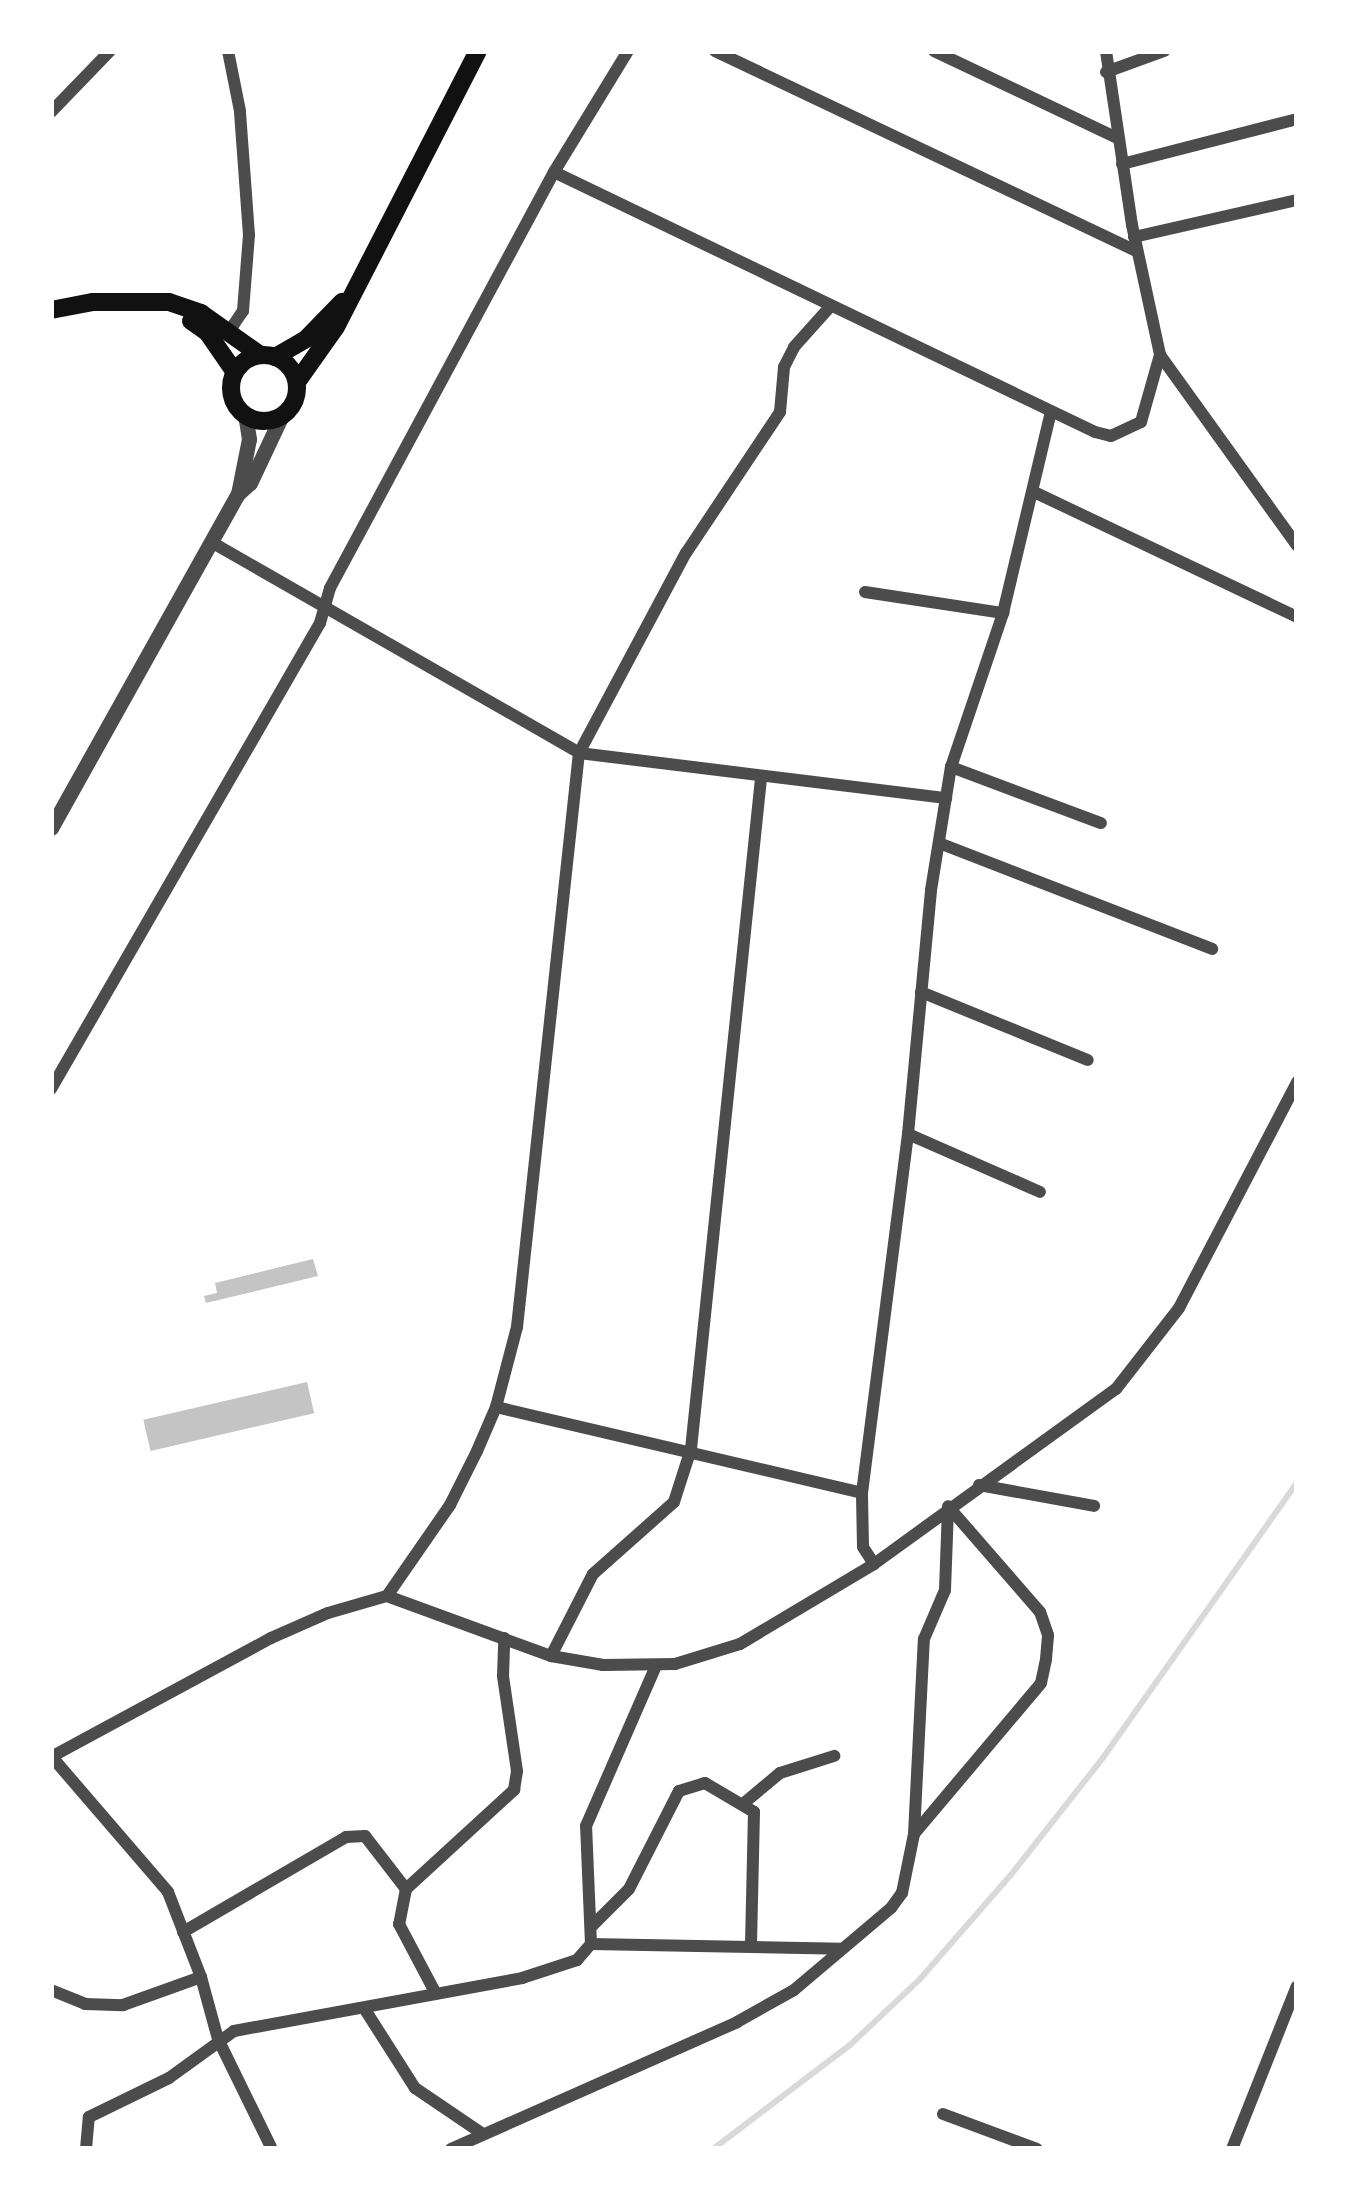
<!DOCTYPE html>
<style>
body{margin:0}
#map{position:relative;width:1348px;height:2200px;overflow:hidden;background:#fff;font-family:Commissioner,sans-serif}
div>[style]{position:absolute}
.stream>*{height:6px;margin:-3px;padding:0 3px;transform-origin:3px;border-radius:3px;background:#d9d9d9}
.building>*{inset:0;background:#c4c4c4;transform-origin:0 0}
.minor>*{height:12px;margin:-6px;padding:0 6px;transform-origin:6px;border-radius:6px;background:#4c4c4c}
.tertiary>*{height:15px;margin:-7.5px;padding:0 7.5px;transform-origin:7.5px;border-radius:7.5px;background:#4c4c4c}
.secondary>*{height:18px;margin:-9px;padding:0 9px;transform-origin:9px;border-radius:9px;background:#111}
.secondary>.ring{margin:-9px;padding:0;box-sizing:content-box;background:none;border:18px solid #111;border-radius:50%}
span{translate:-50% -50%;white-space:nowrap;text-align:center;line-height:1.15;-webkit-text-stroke:10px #fff;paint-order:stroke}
.frame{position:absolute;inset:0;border:54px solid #fff;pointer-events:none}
</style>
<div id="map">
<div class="stream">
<div style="left:713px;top:2149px;width:172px;rotate:-37.2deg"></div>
<div style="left:850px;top:2045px;width:96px;rotate:-43.3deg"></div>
<div style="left:920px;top:1979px;width:137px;rotate:-48.9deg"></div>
<div style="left:1010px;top:1876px;width:149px;rotate:-51.8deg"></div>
<div style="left:1102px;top:1759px;width:338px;rotate:-54.8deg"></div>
</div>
<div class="building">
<div style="clip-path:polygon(313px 1259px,318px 1276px,206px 1303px,204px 1296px,217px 1293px,215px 1283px)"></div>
<div style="left:307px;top:1382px;width:32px;height:168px;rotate:77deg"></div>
</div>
<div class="minor">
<div style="left:715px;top:51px;width:466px;rotate:25.4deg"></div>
<div style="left:934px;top:51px;width:203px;rotate:25.4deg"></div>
<div style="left:1106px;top:51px;width:176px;rotate:81.5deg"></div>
<div style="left:1132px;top:225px;width:133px;rotate:77.8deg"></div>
<div style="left:1160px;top:355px;width:235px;rotate:54.3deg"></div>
<div style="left:1106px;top:72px;width:62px;rotate:-19.9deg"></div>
<div style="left:51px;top:112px;width:85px;rotate:-46deg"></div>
<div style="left:1122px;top:164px;width:181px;rotate:-14.4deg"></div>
<div style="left:554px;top:172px;width:600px;rotate:25.67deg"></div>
<div style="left:1095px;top:432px;width:16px;rotate:14deg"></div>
<div style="left:1111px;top:436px;width:33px;rotate:-25deg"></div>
<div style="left:1141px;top:422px;width:70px;rotate:-74.2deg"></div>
<div style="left:1134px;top:237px;width:167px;rotate:-12.8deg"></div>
<div style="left:228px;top:333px;width:27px;rotate:-56deg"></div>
<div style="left:243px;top:311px;width:76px;rotate:-85.5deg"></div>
<div style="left:249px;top:235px;width:124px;rotate:-94.2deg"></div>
<div style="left:240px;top:111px;width:61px;rotate:-101.3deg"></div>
<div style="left:1034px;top:492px;width:291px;rotate:25.4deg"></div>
<div style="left:213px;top:543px;width:422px;rotate:29.8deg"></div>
<div style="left:579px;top:753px;width:370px;rotate:7deg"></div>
<div style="left:865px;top:592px;width:140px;rotate:8.7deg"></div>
<div style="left:951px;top:767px;width:160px;rotate:20.5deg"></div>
<div style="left:939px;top:843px;width:293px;rotate:21.2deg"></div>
<div style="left:921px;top:992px;width:180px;rotate:22.2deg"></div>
<div style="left:51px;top:1089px;width:538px;rotate:-60deg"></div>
<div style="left:320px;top:623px;width:36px;rotate:-74deg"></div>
<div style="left:330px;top:588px;width:472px;rotate:-61.7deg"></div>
<div style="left:554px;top:172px;width:142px;rotate:-58.6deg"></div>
<div style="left:908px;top:1134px;width:144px;rotate:23.7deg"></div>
<div style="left:496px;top:1407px;width:376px;rotate:13.2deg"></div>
<div style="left:979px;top:1485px;width:117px;rotate:10.3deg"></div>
<div style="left:874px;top:1564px;width:20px;rotate:-123deg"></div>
<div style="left:863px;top:1547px;width:54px;rotate:-91.1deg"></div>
<div style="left:862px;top:1493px;width:362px;rotate:-82.7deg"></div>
<div style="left:908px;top:1134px;width:245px;rotate:-84.6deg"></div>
<div style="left:931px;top:890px;width:125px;rotate:-80.8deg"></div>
<div style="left:951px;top:767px;width:163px;rotate:-71.3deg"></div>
<div style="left:1003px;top:613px;width:207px;rotate:-76.6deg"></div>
<div style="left:387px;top:1596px;width:111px;rotate:-55.3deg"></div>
<div style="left:450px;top:1505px;width:60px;rotate:-63.4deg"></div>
<div style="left:477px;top:1451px;width:48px;rotate:-66.6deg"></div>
<div style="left:496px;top:1407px;width:83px;rotate:-75.3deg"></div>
<div style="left:517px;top:1327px;width:577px;rotate:-83.84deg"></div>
<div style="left:579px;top:753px;width:227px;rotate:-61.9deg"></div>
<div style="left:686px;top:553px;width:169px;rotate:-56.3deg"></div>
<div style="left:780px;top:412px;width:45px;rotate:-84.9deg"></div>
<div style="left:784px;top:367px;width:22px;rotate:-63deg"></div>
<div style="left:794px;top:347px;width:52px;rotate:-48.1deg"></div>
<div style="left:551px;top:1656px;width:92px;rotate:-62.9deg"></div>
<div style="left:593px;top:1574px;width:108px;rotate:-41.6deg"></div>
<div style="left:674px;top:1502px;width:56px;rotate:-72.2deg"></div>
<div style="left:691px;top:1449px;width:674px;rotate:-84.04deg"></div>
<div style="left:51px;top:1757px;width:250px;rotate:-28.4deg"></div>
<div style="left:271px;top:1638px;width:62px;rotate:-23.7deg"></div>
<div style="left:328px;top:1613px;width:61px;rotate:-16.1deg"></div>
<div style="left:387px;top:1596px;width:175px;rotate:20.1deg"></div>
<div style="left:551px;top:1656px;width:53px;rotate:9.8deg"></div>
<div style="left:603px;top:1665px;width:72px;rotate:-0.8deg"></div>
<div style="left:675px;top:1664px;width:68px;rotate:-17.1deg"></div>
<div style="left:740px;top:1644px;width:156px;rotate:-30.8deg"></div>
<div style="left:874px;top:1564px;width:299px;rotate:-35.9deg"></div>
<div style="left:1116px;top:1389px;width:103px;rotate:-52.1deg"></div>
<div style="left:1179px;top:1308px;width:255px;rotate:-62.4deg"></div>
<div style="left:52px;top:1757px;width:178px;rotate:49.3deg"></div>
<div style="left:168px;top:1892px;width:91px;rotate:68.8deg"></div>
<div style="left:201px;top:1977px;width:64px;rotate:74.7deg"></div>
<div style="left:218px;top:2039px;width:120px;rotate:63.9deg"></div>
<div style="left:744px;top:1803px;width:47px;rotate:-39.8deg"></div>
<div style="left:780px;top:1773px;width:57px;rotate:-17.5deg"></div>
<div style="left:914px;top:1834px;width:195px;rotate:-87.1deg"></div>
<div style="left:924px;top:1639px;width:53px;rotate:-66.8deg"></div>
<div style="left:945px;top:1590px;width:83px;rotate:-87.9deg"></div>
<div style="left:406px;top:1889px;width:147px;rotate:-42.5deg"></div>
<div style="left:514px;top:1790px;width:19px;rotate:-81deg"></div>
<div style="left:517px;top:1771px;width:96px;rotate:-98.4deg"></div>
<div style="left:503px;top:1676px;width:38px;rotate:-88deg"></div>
<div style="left:592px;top:1926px;width:52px;rotate:-45deg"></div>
<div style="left:629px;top:1889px;width:110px;rotate:-63deg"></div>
<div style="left:679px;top:1791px;width:27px;rotate:-17deg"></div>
<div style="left:705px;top:1783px;width:57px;rotate:30.6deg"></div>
<div style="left:754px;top:1812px;width:135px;rotate:91.3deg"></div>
<div style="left:183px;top:1932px;width:189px;rotate:-30.2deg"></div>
<div style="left:346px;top:1837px;width:19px;rotate:-3deg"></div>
<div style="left:365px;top:1836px;width:67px;rotate:52.3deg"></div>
<div style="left:406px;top:1889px;width:36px;rotate:101deg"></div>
<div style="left:399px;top:1924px;width:79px;rotate:62.1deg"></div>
<div style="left:591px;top:1944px;width:251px;rotate:1.1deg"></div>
<div style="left:51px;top:1990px;width:37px;rotate:22deg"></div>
<div style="left:85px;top:2004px;width:38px;rotate:2deg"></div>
<div style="left:123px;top:2005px;width:83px;rotate:-19.7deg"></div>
<div style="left:364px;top:2008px;width:95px;rotate:57.5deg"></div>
<div style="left:415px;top:2088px;width:82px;rotate:34.1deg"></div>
<div style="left:943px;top:2114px;width:100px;rotate:20.4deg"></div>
<div style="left:86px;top:2149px;width:32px;rotate:-85deg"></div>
<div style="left:89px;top:2117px;width:89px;rotate:-26deg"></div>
<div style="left:169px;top:2078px;width:80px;rotate:-35.9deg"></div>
<div style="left:234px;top:2031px;width:293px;rotate:-10.4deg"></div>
<div style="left:522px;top:1978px;width:58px;rotate:-18.1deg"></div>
<div style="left:577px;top:1960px;width:21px;rotate:-49deg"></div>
<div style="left:591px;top:1944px;width:118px;rotate:-92.4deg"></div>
<div style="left:586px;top:1826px;width:175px;rotate:-66.4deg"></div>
<div style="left:451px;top:2149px;width:313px;rotate:-23.9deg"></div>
<div style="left:737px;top:2022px;width:65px;rotate:-29.3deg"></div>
<div style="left:794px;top:1990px;width:127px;rotate:-40.2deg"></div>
<div style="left:891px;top:1908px;width:19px;rotate:-54deg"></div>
<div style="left:902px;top:1893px;width:60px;rotate:-78.5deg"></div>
<div style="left:914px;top:1834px;width:197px;rotate:-49.9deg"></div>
<div style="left:1041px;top:1683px;width:25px;rotate:-78deg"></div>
<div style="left:1046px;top:1659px;width:24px;rotate:-85deg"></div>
<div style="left:1048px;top:1635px;width:24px;rotate:-109deg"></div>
<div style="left:1040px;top:1612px;width:140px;rotate:-131deg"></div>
<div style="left:1232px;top:2149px;width:175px;rotate:-68.3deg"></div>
</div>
<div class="tertiary">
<div style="left:240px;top:492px;width:13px;rotate:-42deg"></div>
<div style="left:250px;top:483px;width:73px;rotate:-64.8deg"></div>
<div style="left:51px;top:828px;width:383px;rotate:-60.8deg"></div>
<div style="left:238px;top:494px;width:56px;rotate:-78.7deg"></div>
<div style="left:249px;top:439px;width:24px;rotate:-99deg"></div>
</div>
<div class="secondary">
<div style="left:51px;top:310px;width:43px;rotate:-10.8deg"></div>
<div style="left:93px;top:302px;width:76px"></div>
<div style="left:169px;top:302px;width:34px;rotate:19deg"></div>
<div style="left:201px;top:313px;width:72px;rotate:35.4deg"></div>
<div style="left:191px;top:321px;width:19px;rotate:35deg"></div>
<div style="left:207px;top:332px;width:47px;rotate:55.3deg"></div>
<div class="ring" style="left:231px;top:355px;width:48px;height:48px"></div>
<div style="left:275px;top:357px;width:36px;rotate:-30deg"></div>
<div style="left:306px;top:339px;width:52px;rotate:-45.8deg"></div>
<div style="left:297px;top:382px;width:67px;rotate:-54.7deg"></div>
<div style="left:336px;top:327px;width:310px;rotate:-62.8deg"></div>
</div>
<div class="frame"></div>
</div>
